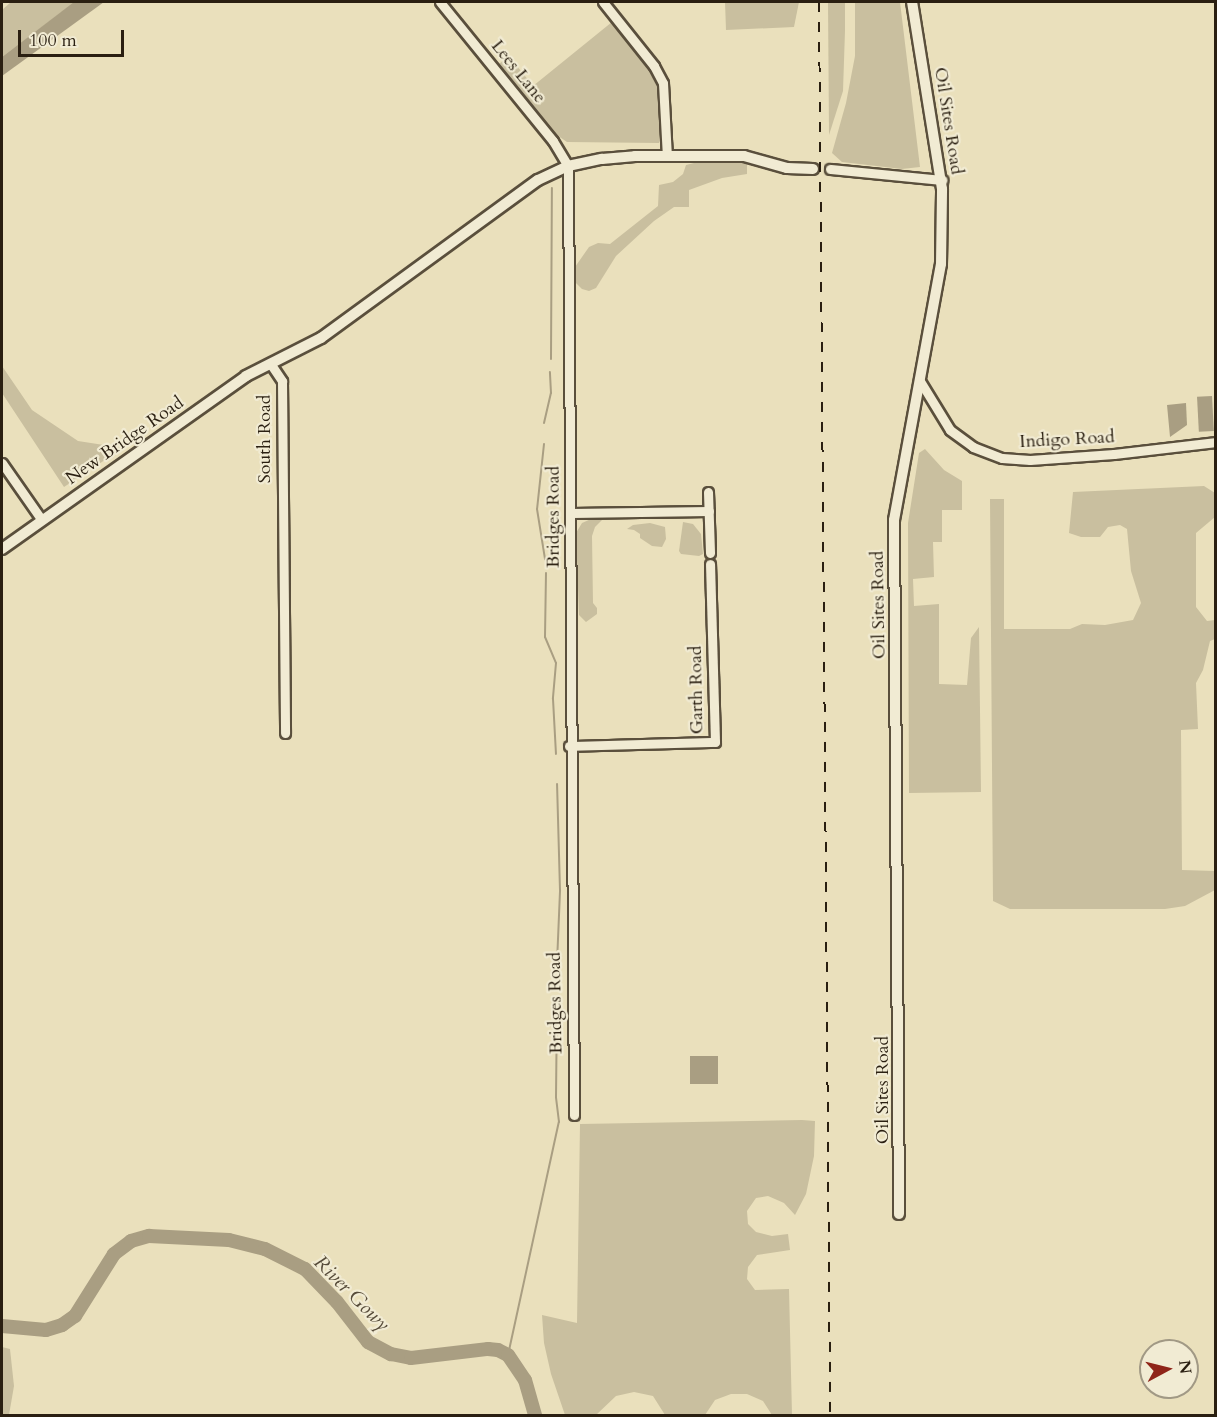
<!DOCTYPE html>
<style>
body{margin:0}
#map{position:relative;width:1217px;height:1417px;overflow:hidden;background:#eae0bc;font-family:Cardo,serif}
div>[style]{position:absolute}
.green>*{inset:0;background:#c9bf9f}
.water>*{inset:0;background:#a99e82;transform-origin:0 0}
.stream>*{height:2px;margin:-1px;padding:0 1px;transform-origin:1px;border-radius:1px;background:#a99e82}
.river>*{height:14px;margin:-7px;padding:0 7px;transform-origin:7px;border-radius:7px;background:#a99e82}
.roads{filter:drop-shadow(2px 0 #5a4f3c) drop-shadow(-2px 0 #5a4f3c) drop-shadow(0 2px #5a4f3c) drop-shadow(0 -2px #5a4f3c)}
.minor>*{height:9px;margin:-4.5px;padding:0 4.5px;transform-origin:4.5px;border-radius:4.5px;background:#f1ebd3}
.tertiary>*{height:10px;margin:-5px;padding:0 5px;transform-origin:5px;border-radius:5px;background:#f1ebd3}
.rail>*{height:2px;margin-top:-1px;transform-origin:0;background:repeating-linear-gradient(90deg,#2a1f11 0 10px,transparent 0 20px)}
span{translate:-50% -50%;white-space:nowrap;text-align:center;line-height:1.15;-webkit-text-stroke:4.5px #f1ebd3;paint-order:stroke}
.street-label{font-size:18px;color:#2a1f11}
.water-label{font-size:20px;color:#564b39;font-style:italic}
.frame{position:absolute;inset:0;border:3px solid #2a1f11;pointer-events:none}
.north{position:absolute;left:1139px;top:1339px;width:60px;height:60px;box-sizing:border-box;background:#f1ebd3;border:2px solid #a19985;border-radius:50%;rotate:83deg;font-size:16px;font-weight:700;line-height:24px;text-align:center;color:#2a1f11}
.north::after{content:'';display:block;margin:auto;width:21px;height:27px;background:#8f2418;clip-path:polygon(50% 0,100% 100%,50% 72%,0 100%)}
.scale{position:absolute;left:18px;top:30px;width:106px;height:27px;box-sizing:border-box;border:3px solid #2a1f11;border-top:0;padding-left:8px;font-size:18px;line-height:21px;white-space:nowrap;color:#2a1f11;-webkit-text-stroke:4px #f1ebd3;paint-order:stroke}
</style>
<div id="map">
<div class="green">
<div style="clip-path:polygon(11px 2px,75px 2px,2px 57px,2px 10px)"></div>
<div style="clip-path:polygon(725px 2px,799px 2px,794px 27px,726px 30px)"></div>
<div style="clip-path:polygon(828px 2px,845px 2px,845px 31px,843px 91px,829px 135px)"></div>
<div style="clip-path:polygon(855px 2px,900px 2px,920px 167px,902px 169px,842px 162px,832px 153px,846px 103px,855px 56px)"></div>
<div style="clip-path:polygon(612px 22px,644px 61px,660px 92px,661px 139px,659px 143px,567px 142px,551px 131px,499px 64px,509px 56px,533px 86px)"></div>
<div style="clip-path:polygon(698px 162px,747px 162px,747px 174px,722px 178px,689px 190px,689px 207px,674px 207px,654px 221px,616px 256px,596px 288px,589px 291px,582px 289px,575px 282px,575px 267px,589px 247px,598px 243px,610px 244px,658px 206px,659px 185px,673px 182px,683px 174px,686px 165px)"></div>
<div style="clip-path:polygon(2px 366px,32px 410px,78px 441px,123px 448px,64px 487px,2px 393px)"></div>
<div style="clip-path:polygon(925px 449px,944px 470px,962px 481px,962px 510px,942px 510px,942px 542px,933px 542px,934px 577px,913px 579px,914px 606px,939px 604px,939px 684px,967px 685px,971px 638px,979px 627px,981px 792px,909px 793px,908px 523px,919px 453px)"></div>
<div style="clip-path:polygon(1204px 486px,1215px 493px,1215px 517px,1196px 533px,1196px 607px,1207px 621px,1215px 620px,1215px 639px,1210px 641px,1203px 670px,1196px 683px,1198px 729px,1181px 730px,1182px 870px,1215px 871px,1215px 890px,1185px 906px,1165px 909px,1010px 909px,993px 901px,990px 499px,1004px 499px,1004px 629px,1070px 629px,1082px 624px,1105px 625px,1133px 620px,1141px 603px,1131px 571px,1127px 529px,1120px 525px,1108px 527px,1100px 537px,1081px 537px,1069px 533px,1073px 492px)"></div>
<div style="clip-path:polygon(591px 519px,603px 519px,595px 527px,592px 536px,593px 603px,597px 608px,597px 614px,586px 622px,579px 615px,576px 533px,582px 523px)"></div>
<div style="clip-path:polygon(683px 522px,693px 524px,701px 534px,703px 554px,699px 556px,681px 554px,679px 551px)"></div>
<div style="clip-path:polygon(650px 523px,665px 527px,666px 539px,662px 547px,652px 546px,640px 538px,640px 534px,634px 530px,627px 529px,633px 525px)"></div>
<div style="clip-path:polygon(802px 1120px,815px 1121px,814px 1156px,806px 1194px,795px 1215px,784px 1203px,768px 1196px,756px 1198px,747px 1211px,748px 1224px,756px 1232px,772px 1236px,788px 1234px,790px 1250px,757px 1255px,748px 1267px,747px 1279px,755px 1290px,789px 1289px,792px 1415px,772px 1415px,763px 1401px,747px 1394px,731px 1394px,715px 1400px,705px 1415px,665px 1415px,653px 1396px,634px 1392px,616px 1396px,596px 1415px,565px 1415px,551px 1374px,544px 1343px,542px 1315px,577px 1323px,580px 1124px)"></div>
<div style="clip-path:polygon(2px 1347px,10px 1349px,14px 1386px,9px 1415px,2px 1415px)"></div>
</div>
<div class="water">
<div style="clip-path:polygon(74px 2px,104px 2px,2px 76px,2px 57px)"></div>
<div style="left:1212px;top:396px;width:35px;height:15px;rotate:87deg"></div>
<div style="clip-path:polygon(1186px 403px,1187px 425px,1170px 437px,1167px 405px)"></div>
<div style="left:690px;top:1056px;width:28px;height:28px"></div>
</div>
<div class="stream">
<div style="left:551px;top:359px;width:171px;rotate:-89.7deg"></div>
<div style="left:544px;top:423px;width:31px;rotate:-77deg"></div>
<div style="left:551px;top:393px;width:21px;rotate:-93deg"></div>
<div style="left:544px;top:444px;width:65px;rotate:96.1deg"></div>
<div style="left:537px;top:509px;width:51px;rotate:80.9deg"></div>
<div style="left:546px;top:573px;width:64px;rotate:90.9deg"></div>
<div style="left:545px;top:637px;width:28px;rotate:67deg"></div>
<div style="left:556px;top:663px;width:36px;rotate:95deg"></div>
<div style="left:553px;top:699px;width:55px;rotate:86.9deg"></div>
<div style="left:557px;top:963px;width:73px;rotate:-87.6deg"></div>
<div style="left:560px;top:890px;width:106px;rotate:-91.6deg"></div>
<div style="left:508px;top:1355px;width:239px;rotate:-77.7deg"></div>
<div style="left:559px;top:1122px;width:25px;rotate:-97deg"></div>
<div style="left:556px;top:1097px;width:91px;rotate:-89.4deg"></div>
</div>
<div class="river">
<div style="left:2px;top:1326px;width:44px;rotate:5.2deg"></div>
<div style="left:46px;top:1330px;width:17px;rotate:-17deg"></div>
<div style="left:62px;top:1325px;width:16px;rotate:-35deg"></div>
<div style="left:75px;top:1316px;width:73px;rotate:-57.8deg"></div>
<div style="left:114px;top:1254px;width:21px;rotate:-37deg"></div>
<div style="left:131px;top:1241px;width:19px;rotate:-16deg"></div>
<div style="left:149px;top:1236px;width:80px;rotate:2.9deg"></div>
<div style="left:229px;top:1240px;width:37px;rotate:14deg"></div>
<div style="left:265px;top:1249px;width:45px;rotate:26.6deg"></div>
<div style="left:305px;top:1269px;width:46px;rotate:45.9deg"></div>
<div style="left:337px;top:1302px;width:51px;rotate:52.2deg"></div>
<div style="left:368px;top:1342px;width:26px;rotate:28deg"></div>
<div style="left:391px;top:1354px;width:20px;rotate:11deg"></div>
<div style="left:411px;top:1358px;width:78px;rotate:-6.7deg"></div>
<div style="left:488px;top:1349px;width:10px;rotate:6deg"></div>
<div style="left:498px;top:1350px;width:11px;rotate:27deg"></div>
<div style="left:508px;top:1355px;width:30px;rotate:56deg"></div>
<div style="left:525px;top:1380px;width:37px;rotate:74deg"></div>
</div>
<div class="roads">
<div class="minor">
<div style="left:440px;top:2px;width:179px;rotate:50.9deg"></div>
<div style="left:553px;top:141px;width:29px;rotate:59deg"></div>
<div style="left:568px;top:166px;width:949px;rotate:89.64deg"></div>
<div style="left:603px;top:2px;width:82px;rotate:51.4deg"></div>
<div style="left:654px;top:66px;width:19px;rotate:62deg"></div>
<div style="left:663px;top:83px;width:73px;rotate:86.9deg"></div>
<div style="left:830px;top:169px;width:113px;rotate:5.6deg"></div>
<div style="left:270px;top:363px;width:22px;rotate:56deg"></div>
<div style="left:282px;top:381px;width:352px;rotate:89.5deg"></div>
<div style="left:920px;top:381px;width:57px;rotate:58.5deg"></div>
<div style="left:950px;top:430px;width:29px;rotate:36deg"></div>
<div style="left:973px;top:447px;width:31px;rotate:21deg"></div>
<div style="left:1002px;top:458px;width:28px;rotate:4deg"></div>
<div style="left:1030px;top:460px;width:84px;rotate:-4.1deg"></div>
<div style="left:1114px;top:454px;width:103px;rotate:-6.7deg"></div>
<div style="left:2px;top:463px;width:68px;rotate:55.1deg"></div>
<div style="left:708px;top:492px;width:61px;rotate:88.1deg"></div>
<div style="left:572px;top:513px;width:137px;rotate:-0.8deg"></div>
<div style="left:569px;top:746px;width:146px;rotate:-1.6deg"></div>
<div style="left:715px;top:742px;width:178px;rotate:-91.6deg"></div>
</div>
<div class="tertiary">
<div style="left:2px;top:549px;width:299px;rotate:-35.3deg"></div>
<div style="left:246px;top:376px;width:84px;rotate:-26.9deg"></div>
<div style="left:321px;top:338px;width:268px;rotate:-36.1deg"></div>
<div style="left:538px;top:180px;width:33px;rotate:-25deg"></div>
<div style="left:568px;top:166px;width:35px;rotate:-12deg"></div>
<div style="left:602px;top:159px;width:33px;rotate:-5deg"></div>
<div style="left:635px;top:156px;width:109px"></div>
<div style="left:744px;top:156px;width:45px;rotate:15.6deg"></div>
<div style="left:787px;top:168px;width:26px;rotate:2deg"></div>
<div style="left:899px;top:1214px;width:694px;rotate:-90.41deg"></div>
<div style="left:894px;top:520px;width:260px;rotate:-79.6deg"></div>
<div style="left:941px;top:264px;width:75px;rotate:-89.2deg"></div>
<div style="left:942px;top:189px;width:189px;rotate:-99.1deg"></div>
</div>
</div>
<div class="rail">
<div style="left:819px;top:2px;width:1414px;rotate:89.55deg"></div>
</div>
<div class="street-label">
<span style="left:518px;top:72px;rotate:51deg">Lees Lane</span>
<span style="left:948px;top:121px;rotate:81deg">Oil Sites Road</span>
<span style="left:265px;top:439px;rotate:-90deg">South Road</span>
<span style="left:1067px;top:440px;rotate:-3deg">Indigo Road</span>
<span style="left:125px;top:441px;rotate:-35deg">New Bridge Road</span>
<span style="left:554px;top:517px;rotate:-90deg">Bridges Road</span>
<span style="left:879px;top:605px;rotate:-91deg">Oil Sites Road</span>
<span style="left:697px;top:690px;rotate:-91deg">Garth Road</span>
<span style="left:556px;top:1003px;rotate:-91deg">Bridges Road</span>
<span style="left:883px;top:1090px;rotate:-90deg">Oil Sites Road</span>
</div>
<div class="water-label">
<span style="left:352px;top:1293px;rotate:45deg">River Gowy</span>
</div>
<div class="frame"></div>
<div class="north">N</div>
<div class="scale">100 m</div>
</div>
